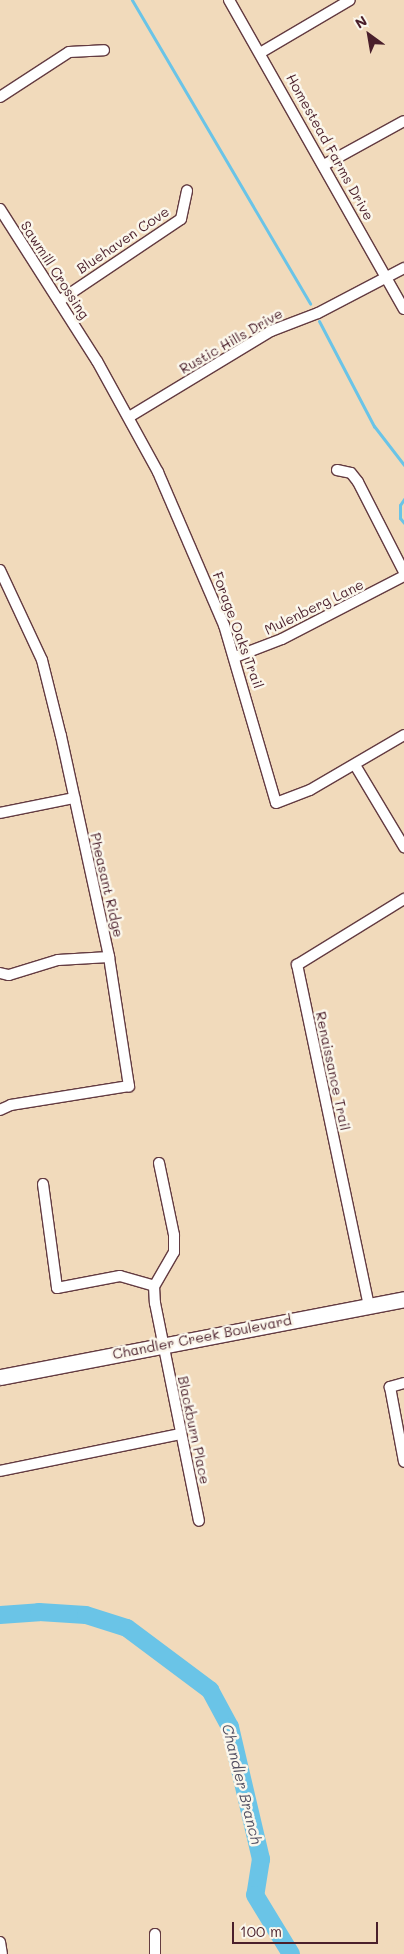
<!DOCTYPE html>
<style>
body{margin:0}
#map{position:relative;width:404px;height:1954px;overflow:hidden;background:#f1dabb;font-family:Mali,sans-serif}
div>[style]{position:absolute}
.stream>*{height:3px;margin:-1.5px;padding:0 1.5px;transform-origin:1.5px;border-radius:1.5px;background:#6ac4e7}
.river>*{height:18px;margin:-9px;padding:0 9px;transform-origin:9px;border-radius:9px;background:#6ac4e7}
.roads{filter:drop-shadow(1px 0 #633b41) drop-shadow(-1px 0 #633b41) drop-shadow(0 1px #633b41) drop-shadow(0 -1px #633b41)}
.street>*{height:10px;margin:-5px;padding:0 5px;transform-origin:5px;border-radius:5px;background:#fff}
.secondary>*{height:15px;margin:-7.5px;padding:0 7.5px;transform-origin:7.5px;border-radius:7.5px;background:#fff}
span{translate:-50% -50%;white-space:nowrap;text-align:center;line-height:1.15;-webkit-text-stroke:5px #fbf7ec;paint-order:stroke}
.street-label{font-size:14px;color:#4a1f2b}
.water-label{font-size:15px;color:#545163;font-style:italic}
.north{position:absolute;left:344px;top:10px;width:50px;height:50px;-webkit-text-stroke:4px #fbf7ec;paint-order:stroke;rotate:328deg;font-size:14px;font-weight:700;line-height:20px;text-align:center;color:#4a1f2b}
.north::after{content:'';display:block;margin:auto;width:18px;height:22px;background:#4a1f2b;clip-path:polygon(50% 0,100% 100%,50% 72%,0 100%)}
.scale{position:absolute;left:232px;top:1922px;width:146px;height:22px;box-sizing:border-box;border:2px solid #4a1f2b;border-top:0;padding-left:6px;font-size:15px;line-height:18px;white-space:nowrap;color:#4a1f2b;-webkit-text-stroke:4px #fbf7ec;paint-order:stroke}
</style>
<div id="map">
<div class="stream">
<div style="left:132px;top:0;width:352px;rotate:59.6deg"></div>
<div style="left:319px;top:321px;width:119px;rotate:62.4deg"></div>
<div style="left:374px;top:426px;width:49px;rotate:52.4deg"></div>
<div style="left:404px;top:499px;width:7px;rotate:124deg"></div>
<div style="left:400px;top:505px;width:13px;rotate:90deg"></div>
<div style="left:400px;top:518px;width:6px;rotate:51deg"></div>
</div>
<div class="river">
<div style="left:0;top:1615px;width:39px;rotate:-4deg"></div>
<div style="left:39px;top:1612px;width:47px;rotate:3.7deg"></div>
<div style="left:86px;top:1615px;width:43px;rotate:17.6deg"></div>
<div style="left:127px;top:1628px;width:104px;rotate:36.8deg"></div>
<div style="left:210px;top:1690px;width:42px;rotate:61.6deg"></div>
<div style="left:230px;top:1727px;width:136px;rotate:76.8deg"></div>
<div style="left:261px;top:1859px;width:36px;rotate:99deg"></div>
<div style="left:255px;top:1895px;width:69px;rotate:58.6deg"></div>
</div>
<div class="roads">
<div class="street">
<div style="left:229px;top:0;width:355px;rotate:60.5deg"></div>
<div style="left:260px;top:53px;width:104px;rotate:-30.5deg"></div>
<div style="left:0;top:97px;width:82px;rotate:-33.1deg"></div>
<div style="left:69px;top:52px;width:35px;rotate:-3deg"></div>
<div style="left:324px;top:165px;width:91px;rotate:-28.8deg"></div>
<div style="left:0;top:209px;width:180px;rotate:57.5deg"></div>
<div style="left:97px;top:361px;width:127px;rotate:61.2deg"></div>
<div style="left:158px;top:472px;width:167px;rotate:66.7deg"></div>
<div style="left:224px;top:625px;width:185px;rotate:73.7deg"></div>
<div style="left:276px;top:803px;width:36px;rotate:-21deg"></div>
<div style="left:310px;top:790px;width:109px;rotate:-30.3deg"></div>
<div style="left:59px;top:301px;width:147px;rotate:-33.9deg"></div>
<div style="left:181px;top:219px;width:29px;rotate:-78deg"></div>
<div style="left:129px;top:417px;width:166px;rotate:-31.2deg"></div>
<div style="left:271px;top:331px;width:50px;rotate:-21deg"></div>
<div style="left:318px;top:313px;width:97px;rotate:-27.6deg"></div>
<div style="left:337px;top:470px;width:14px;rotate:12deg"></div>
<div style="left:351px;top:473px;width:11px;rotate:52deg"></div>
<div style="left:358px;top:482px;width:101px;rotate:62.9deg"></div>
<div style="left:0;top:570px;width:99px;rotate:65deg"></div>
<div style="left:42px;top:660px;width:78px;rotate:76deg"></div>
<div style="left:61px;top:736px;width:226px;rotate:77.7deg"></div>
<div style="left:109px;top:957px;width:131px;rotate:81.2deg"></div>
<div style="left:129px;top:1086px;width:120px;rotate:170.9deg"></div>
<div style="left:11px;top:1105px;width:12px;rotate:156deg"></div>
<div style="left:235px;top:657px;width:50px;rotate:-21deg"></div>
<div style="left:282px;top:639px;width:137px;rotate:-27.3deg"></div>
<div style="left:355px;top:765px;width:96px;rotate:59.1deg"></div>
<div style="left:0;top:813px;width:76px;rotate:-11.5deg"></div>
<div style="left:0;top:973px;width:9px;rotate:13deg"></div>
<div style="left:9px;top:975px;width:51px;rotate:-17deg"></div>
<div style="left:58px;top:960px;width:51px;rotate:-3.4deg"></div>
<div style="left:159px;top:1163px;width:74px;rotate:78.2deg"></div>
<div style="left:174px;top:1235px;width:17px;rotate:90deg"></div>
<div style="left:174px;top:1252px;width:39px;rotate:120deg"></div>
<div style="left:154px;top:1286px;width:17px;rotate:87deg"></div>
<div style="left:155px;top:1303px;width:222px;rotate:78.6deg"></div>
<div style="left:43px;top:1184px;width:105px;rotate:82.3deg"></div>
<div style="left:57px;top:1288px;width:64px;rotate:-10.8deg"></div>
<div style="left:120px;top:1276px;width:35px;rotate:16deg"></div>
<div style="left:369px;top:1306px;width:349px;rotate:-101.9deg"></div>
<div style="left:297px;top:965px;width:126px;rotate:-31.7deg"></div>
<div style="left:404px;top:1383px;width:15px;rotate:164deg"></div>
<div style="left:390px;top:1387px;width:76px;rotate:79.4deg"></div>
<div style="left:0;top:1471px;width:184px;rotate:-11.6deg"></div>
<div style="left:155px;top:1934px;width:20px;rotate:90deg"></div>
<div style="left:0;top:1942px;width:12px;rotate:81deg"></div>
</div>
<div class="secondary">
<div style="left:0;top:1377px;width:411px;rotate:-10.9deg"></div>
</div>
</div>
<div class="street-label">
<span style="left:330px;top:147px;rotate:61deg">Homestead Farms Drive</span>
<span style="left:123px;top:240px;rotate:-34deg">Bluehaven Cove</span>
<span style="left:55px;top:270px;rotate:57deg">Sawmill Crossing</span>
<span style="left:231px;top:341px;rotate:-30deg">Rustic Hills Drive</span>
<span style="left:314px;top:607px;rotate:-26deg">Mulenberg Lane</span>
<span style="left:238px;top:630px;rotate:70deg">Forage Oaks Trail</span>
<span style="left:107px;top:885px;rotate:77deg">Pheasant Ridge</span>
<span style="left:333px;top:1071px;rotate:78deg">Renaissance Trail</span>
<span style="left:202px;top:1337px;rotate:-11deg">Chandler Creek Boulevard</span>
<span style="left:194px;top:1430px;rotate:78deg">Blackburn Place</span>
</div>
<div class="water-label">
<span style="left:242px;top:1784px;rotate:76deg">Chandler Branch</span>
</div>
<div class="north">N</div>
<div class="scale">100 m</div>
</div>
